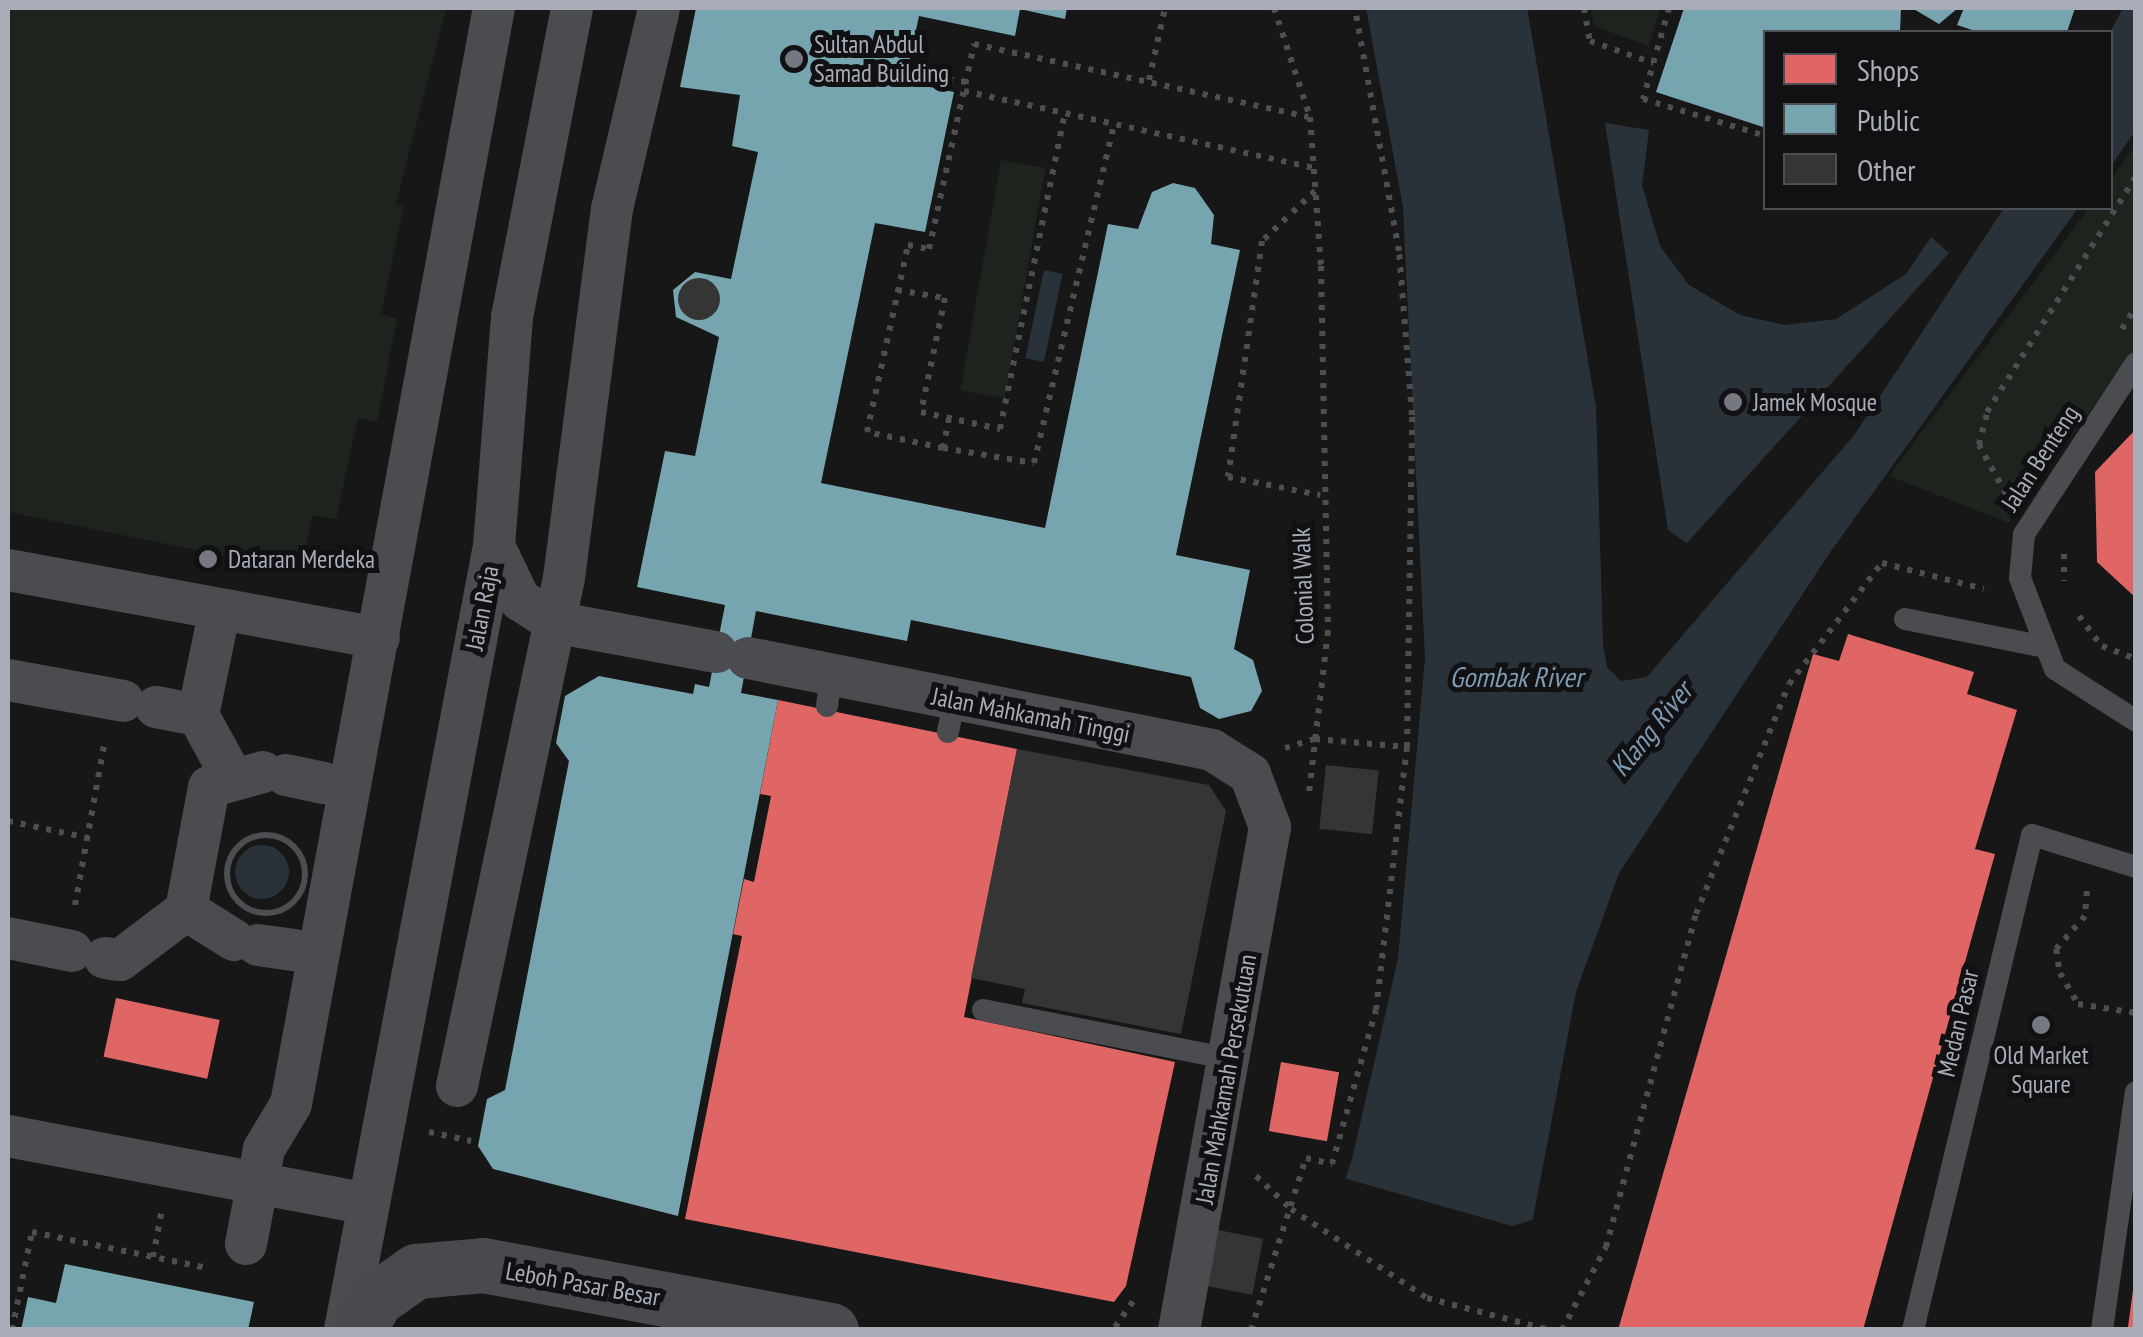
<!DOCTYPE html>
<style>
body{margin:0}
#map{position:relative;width:2143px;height:1337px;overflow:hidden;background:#171717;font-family:"PT Sans Narrow",sans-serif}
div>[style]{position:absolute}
.green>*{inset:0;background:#1d241e;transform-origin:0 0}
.water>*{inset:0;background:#2a3239;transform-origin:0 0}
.round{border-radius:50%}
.pier>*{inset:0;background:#171717}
.shops>*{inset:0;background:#e06666;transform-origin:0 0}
.public>*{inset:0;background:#76a5af}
.building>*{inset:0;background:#353536;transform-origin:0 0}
.path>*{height:6px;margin-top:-3px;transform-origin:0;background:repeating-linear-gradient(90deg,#4d4e52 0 5px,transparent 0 13px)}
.path>.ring{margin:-3px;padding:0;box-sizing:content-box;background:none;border:6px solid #4d4e52;border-radius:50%}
.lane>*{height:22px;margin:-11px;padding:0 11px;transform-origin:11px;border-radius:11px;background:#4b4c50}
.street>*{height:42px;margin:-21px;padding:0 21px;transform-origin:21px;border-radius:21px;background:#4b4c50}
.secondary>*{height:55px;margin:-27.5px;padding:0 27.5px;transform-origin:27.5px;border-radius:27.5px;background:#4a4a4e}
.path-bridge>*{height:6px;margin-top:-3px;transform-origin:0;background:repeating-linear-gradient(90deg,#4d4e52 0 5px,transparent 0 13px)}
.dots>*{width:28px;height:28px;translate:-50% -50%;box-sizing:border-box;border:5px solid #111113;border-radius:50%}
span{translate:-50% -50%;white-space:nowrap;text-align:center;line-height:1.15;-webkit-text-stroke:10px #111113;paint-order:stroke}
.poi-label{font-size:25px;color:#a8adb8}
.left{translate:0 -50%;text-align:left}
.street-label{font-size:25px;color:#a8adb8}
.water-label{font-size:28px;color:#7f9bb3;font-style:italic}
.frame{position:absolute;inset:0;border:10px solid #a8adb8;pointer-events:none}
.legend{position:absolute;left:1763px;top:30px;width:350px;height:180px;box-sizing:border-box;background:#111113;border:2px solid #4d4f55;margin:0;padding:12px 18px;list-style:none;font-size:30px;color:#a8adb8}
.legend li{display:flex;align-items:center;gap:20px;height:50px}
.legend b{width:50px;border:2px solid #4d4f55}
</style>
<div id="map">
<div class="green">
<div style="clip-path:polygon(8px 8px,446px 8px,396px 204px,404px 206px,381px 314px,397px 319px,377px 422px,358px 418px,336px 519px,312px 515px,301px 571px,8px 512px)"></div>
<div style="clip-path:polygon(1591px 8px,1660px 8px,1649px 46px,1594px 26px)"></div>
<div style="clip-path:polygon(2135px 146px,2135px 349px,2009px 523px,1889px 476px,2089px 208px,2110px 208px,2111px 179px)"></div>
<div style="left:1001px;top:160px;width:45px;height:234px;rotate:10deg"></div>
</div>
<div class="water">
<div style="clip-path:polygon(1366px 8px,1527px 8px,1596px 407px,1603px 644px,1607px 667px,1621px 681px,1647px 677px,1855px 434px,2004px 208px,2078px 208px,1831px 551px,1619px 873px,1576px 992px,1512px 1329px,1294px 1330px,1352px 1159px,1398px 959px,1425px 658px,1403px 207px)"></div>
<div style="clip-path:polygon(2123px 8px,2135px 8px,2135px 131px,2111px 166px,2110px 32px)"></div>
<div style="clip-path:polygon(1605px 123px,1649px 130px,1642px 185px,1660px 246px,1689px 285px,1740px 315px,1784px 325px,1836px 319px,1906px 274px,1931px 237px,1949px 253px,1687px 543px,1668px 530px)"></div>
<div style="left:1044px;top:270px;width:19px;height:90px;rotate:12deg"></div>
<div class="round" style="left:235px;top:845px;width:54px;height:54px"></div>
</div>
<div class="pier">
<div style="clip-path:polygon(1340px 1177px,1512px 1226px,1536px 1219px,1517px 1330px,1289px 1330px)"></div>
</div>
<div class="shops">
<div style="clip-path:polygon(2136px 429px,2136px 598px,2097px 562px,2095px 472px)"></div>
<div style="clip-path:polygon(1848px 634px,1974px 672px,1967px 694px,2017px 710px,1975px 849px,1995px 854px,1863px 1330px,1618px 1330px,1813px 654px,1839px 661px)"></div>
<div style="clip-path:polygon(778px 700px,1017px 749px,964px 1017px,1175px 1062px,1126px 1286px,1114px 1302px,685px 1219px,742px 936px,733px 934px,744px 879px,754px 882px,771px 796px,760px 794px)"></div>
<div style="left:116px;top:998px;width:106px;height:60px;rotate:12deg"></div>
<div style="left:1281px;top:1062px;width:59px;height:70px;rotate:10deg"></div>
<div style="clip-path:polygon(2133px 1290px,2136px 1330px,2127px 1330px,2128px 1327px)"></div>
</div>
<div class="public">
<div style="clip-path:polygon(696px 8px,1067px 8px,1065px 19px,1020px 9px,1015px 36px,919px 16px,905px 82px,954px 92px,925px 232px,875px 223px,821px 483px,1045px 528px,1108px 224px,1138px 229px,1152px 192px,1173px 183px,1195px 188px,1214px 215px,1211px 244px,1240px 250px,1176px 555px,1250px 570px,1234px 649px,1253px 660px,1262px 691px,1251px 711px,1219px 719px,1200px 708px,1191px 677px,911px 620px,907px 641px,756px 611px,741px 693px,778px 700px,678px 1216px,493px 1169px,478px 1146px,487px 1099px,505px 1090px,537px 925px,569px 761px,556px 743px,565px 696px,599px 676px,693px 694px,695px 684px,709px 687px,725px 605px,637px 587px,665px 451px,695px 456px,719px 337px,676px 317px,673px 290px,695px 272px,731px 279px,758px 152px,732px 146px,740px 95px,680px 87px)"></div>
<div style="clip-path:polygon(1684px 8px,1901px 8px,1900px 32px,1766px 32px,1766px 128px,1656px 92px)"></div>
<div style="clip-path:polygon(1912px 8px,1958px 8px,1939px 24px)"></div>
<div style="clip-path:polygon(1964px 8px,2075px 8px,2067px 32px,1978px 32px,1957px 25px)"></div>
<div style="clip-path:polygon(65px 1264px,254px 1302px,248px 1330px,21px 1330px,28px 1297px,56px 1303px)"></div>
</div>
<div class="building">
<div class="round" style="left:678px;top:278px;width:42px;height:42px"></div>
<div style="clip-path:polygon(1017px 749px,1209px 785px,1226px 811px,1181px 1034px,1022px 1003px,1025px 989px,971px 978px)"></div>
<div style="left:1326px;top:765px;width:53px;height:64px;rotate:6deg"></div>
<div style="left:1218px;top:1230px;width:46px;height:57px;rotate:11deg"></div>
</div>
<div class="path">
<div style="left:1274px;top:8px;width:115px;rotate:71.7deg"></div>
<div style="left:1310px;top:117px;width:149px;rotate:85.8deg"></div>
<div style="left:1321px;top:266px;width:365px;rotate:88.9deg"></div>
<div style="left:1328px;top:631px;width:163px;rotate:96.7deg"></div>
<div style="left:1584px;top:8px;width:34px;rotate:80deg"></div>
<div style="left:1590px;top:41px;width:67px;rotate:19.2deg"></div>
<div style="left:1669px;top:8px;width:95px;rotate:105.9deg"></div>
<div style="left:1643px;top:99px;width:128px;rotate:16.7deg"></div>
<div style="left:910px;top:72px;width:57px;rotate:10.1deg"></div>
<div style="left:1149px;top:80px;width:74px;rotate:-77.5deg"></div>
<div style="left:964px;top:91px;width:358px;rotate:12.4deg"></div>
<div style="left:1315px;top:191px;width:73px;rotate:136.7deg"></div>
<div style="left:1262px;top:241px;width:238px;rotate:98.2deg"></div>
<div style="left:1228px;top:477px;width:94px;rotate:11.1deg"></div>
<div style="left:897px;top:290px;width:49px;rotate:9.5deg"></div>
<div style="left:945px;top:298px;width:116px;rotate:101.9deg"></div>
<div style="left:921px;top:412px;width:81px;rotate:12.1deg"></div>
<div style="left:1000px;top:429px;width:323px;rotate:-78.4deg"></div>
<div style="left:2122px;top:329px;width:26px;rotate:-58deg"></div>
<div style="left:949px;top:418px;width:31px;rotate:101deg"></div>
<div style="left:943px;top:448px;width:78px;rotate:-168.1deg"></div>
<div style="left:867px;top:432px;width:191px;rotate:-77.6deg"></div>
<div style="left:908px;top:245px;width:21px;rotate:11deg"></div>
<div style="left:929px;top:249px;width:210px;rotate:-77.6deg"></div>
<div style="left:974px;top:44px;width:342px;rotate:12.3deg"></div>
<div style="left:943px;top:448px;width:92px;rotate:9.4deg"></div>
<div style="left:1034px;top:463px;width:348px;rotate:-76.7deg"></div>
<div style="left:2006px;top:494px;width:56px;rotate:-118.9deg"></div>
<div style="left:1979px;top:445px;width:34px;rotate:-76deg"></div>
<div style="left:1987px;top:412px;width:279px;rotate:-57.7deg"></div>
<div style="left:2064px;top:554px;width:27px;rotate:90deg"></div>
<div style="left:2079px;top:616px;width:38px;rotate:53deg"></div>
<div style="left:2102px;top:646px;width:36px;rotate:21deg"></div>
<div style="left:1285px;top:748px;width:31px;rotate:-17deg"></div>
<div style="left:1315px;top:739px;width:92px;rotate:5deg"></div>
<div style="left:8px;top:821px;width:83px;rotate:11.9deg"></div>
<div class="ring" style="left:227px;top:835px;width:72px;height:72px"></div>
<div style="left:2087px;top:891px;width:25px;rotate:95deg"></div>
<div style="left:2085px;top:916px;width:44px;rotate:131.3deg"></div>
<div style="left:2056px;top:949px;width:24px;rotate:81deg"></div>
<div style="left:2060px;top:973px;width:36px;rotate:60deg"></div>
<div style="left:2078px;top:1004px;width:59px;rotate:8.8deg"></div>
<div style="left:75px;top:905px;width:163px;rotate:-79.7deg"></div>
<div style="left:429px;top:1132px;width:43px;rotate:12.1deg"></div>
<div style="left:1256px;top:1176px;width:48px;rotate:43.3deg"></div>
<div style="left:153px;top:1257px;width:49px;rotate:-79.4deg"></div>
<div style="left:1115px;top:1327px;width:37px;rotate:-55deg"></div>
<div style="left:12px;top:1330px;width:100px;rotate:-78.5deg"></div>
<div style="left:32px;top:1232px;width:175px;rotate:11.6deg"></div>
<div style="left:1251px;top:1330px;width:181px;rotate:-72.3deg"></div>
<div style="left:1306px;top:1158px;width:27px;rotate:13deg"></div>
<div style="left:1332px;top:1164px;width:160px;rotate:-74.1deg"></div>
<div style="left:1376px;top:1010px;width:265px;rotate:-83.3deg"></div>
<div style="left:1407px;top:747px;width:332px;rotate:-89.1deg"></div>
<div style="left:1412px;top:415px;width:165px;rotate:-94.5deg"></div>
<div style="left:1399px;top:251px;width:247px;rotate:-100.3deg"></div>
<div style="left:1562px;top:1330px;width:94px;rotate:-62.1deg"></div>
<div style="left:1606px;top:1247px;width:345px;rotate:-74.9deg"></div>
<div style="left:1696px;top:914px;width:248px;rotate:-68deg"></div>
<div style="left:1789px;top:684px;width:153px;rotate:-52.5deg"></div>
<div style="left:1882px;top:563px;width:105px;rotate:14.3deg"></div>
</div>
<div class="lane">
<div style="left:2136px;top:363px;width:204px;rotate:123.2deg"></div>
<div style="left:2024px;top:534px;width:44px;rotate:95.2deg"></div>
<div style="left:2020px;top:578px;width:97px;rotate:69deg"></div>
<div style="left:2055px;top:669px;width:96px;rotate:32.7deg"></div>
<div style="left:1905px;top:619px;width:143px;rotate:11.3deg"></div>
<div style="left:827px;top:706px;width:32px;rotate:-83deg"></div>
<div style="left:948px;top:732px;width:32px;rotate:-79deg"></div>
<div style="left:983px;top:1010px;width:252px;rotate:11.2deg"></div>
<div style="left:1913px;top:1330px;width:509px;rotate:-76.48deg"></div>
<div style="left:2032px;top:835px;width:109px;rotate:17.1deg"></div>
<div style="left:2102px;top:1330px;width:240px;rotate:-81.9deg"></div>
</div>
<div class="street">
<div style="left:494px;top:546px;width:60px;rotate:64.3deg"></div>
<div style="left:520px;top:600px;width:40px;rotate:32.9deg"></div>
<div style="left:554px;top:622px;width:165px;rotate:10.5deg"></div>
<div style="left:8px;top:570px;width:377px;rotate:10.4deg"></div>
<div style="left:220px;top:609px;width:108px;rotate:101.7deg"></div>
<div style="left:198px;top:715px;width:73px;rotate:61.3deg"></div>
<div style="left:748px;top:658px;width:473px;rotate:11.2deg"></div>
<div style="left:1212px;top:750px;width:45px;rotate:32.3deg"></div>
<div style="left:1250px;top:774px;width:57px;rotate:69.3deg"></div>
<div style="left:1270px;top:827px;width:511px;rotate:100.25deg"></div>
<div style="left:8px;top:680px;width:117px;rotate:10.3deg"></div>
<div style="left:156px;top:707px;width:43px;rotate:10.8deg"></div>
<div style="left:286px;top:775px;width:39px;rotate:12deg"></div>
<div style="left:8px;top:938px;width:65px;rotate:11.5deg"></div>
<div style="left:234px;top:940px;width:57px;rotate:-148deg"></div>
<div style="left:186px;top:910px;width:125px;rotate:-79.4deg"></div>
<div style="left:209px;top:787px;width:56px;rotate:-15.5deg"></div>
<div style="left:258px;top:945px;width:37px;rotate:8deg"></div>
<div style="left:105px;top:958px;width:15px;rotate:8deg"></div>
<div style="left:120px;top:960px;width:83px;rotate:-37.1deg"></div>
<div style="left:457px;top:1086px;width:519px;rotate:-78.11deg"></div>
<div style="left:564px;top:578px;width:372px;rotate:-82.6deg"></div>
<div style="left:612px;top:209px;width:206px;rotate:-76.8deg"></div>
<div style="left:8px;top:1136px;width:367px;rotate:10.7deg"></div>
<div style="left:246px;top:1244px;width:97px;rotate:-79.3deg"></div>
<div style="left:264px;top:1149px;width:52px;rotate:-59deg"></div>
<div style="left:291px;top:1104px;width:1115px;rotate:-79.51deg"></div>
<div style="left:345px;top:1330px;width:798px;rotate:-79.24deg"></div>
<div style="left:494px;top:546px;width:230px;rotate:-85.5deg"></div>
<div style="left:512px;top:317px;width:315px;rotate:-79deg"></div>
</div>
<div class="secondary">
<div style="left:358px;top:1330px;width:36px;rotate:-60deg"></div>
<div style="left:376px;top:1299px;width:49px;rotate:-35deg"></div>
<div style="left:416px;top:1271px;width:67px;rotate:-5.1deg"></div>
<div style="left:483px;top:1265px;width:354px;rotate:10.6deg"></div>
</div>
<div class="path-bridge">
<div style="left:1291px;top:1209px;width:163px;rotate:33.2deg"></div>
<div style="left:1427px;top:1298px;width:127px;rotate:14.6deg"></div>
</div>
<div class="dots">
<div style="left:794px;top:59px;background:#757880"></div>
<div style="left:1733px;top:402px;background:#757880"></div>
<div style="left:208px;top:559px;background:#757880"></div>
<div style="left:2041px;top:1025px;background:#757880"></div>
</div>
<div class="poi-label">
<span class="left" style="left:814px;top:59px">Sultan Abdul<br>Samad Building</span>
<span class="left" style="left:1753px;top:402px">Jamek Mosque</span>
<span class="left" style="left:228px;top:559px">Dataran Merdeka</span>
<span style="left:2041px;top:1070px">Old Market<br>Square</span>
</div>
<div class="street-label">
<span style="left:2040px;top:458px;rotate:-57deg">Jalan Benteng</span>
<span style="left:1303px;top:586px;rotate:-92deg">Colonial Walk</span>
<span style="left:482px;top:608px;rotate:-79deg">Jalan Raja</span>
<span style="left:1031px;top:715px;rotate:11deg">Jalan Mahkamah Tinggi</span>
<span style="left:1958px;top:1023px;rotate:-77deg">Medan Pasar</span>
<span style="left:1226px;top:1079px;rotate:-80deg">Jalan Mahkamah Persekutuan</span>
<span style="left:583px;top:1284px;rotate:10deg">Leboh Pasar Besar</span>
</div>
<div class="water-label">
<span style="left:1516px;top:677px">Gombak River</span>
<span style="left:1651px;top:729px;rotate:-51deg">Klang River</span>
</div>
<div class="frame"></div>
<ul class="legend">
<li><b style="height:28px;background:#e06666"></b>Shops</li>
<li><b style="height:28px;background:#76a5af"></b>Public</li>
<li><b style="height:28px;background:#353536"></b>Other</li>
</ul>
</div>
